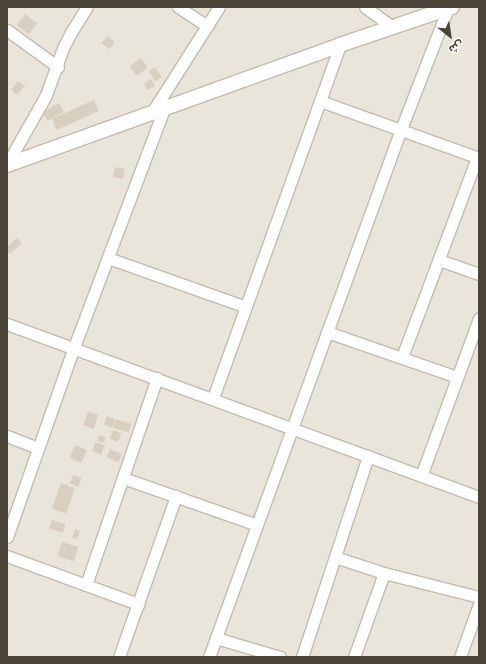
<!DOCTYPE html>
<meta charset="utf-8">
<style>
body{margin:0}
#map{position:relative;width:486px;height:664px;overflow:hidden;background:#f6f3ec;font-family:Raleway,"Noto Sans Arabic",sans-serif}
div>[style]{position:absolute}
.residential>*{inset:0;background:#eae5da;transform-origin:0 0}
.building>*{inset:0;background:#d8cfc1;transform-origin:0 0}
.roads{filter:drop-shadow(1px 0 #c2bbae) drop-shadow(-1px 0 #c2bbae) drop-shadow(0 1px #c2bbae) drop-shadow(0 -1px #c2bbae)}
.minor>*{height:11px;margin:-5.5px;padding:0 5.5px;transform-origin:5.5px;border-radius:5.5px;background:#fff}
.tertiary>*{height:14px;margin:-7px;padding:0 7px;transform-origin:7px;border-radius:7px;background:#fff}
span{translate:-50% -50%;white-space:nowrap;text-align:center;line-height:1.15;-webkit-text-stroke:3.5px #fff;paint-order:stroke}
.frame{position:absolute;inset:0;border:8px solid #4b4439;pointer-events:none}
.north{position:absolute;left:430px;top:16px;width:40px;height:40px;-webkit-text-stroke:3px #fff;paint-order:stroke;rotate:150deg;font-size:11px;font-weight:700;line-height:16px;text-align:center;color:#4b4439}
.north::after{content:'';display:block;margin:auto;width:14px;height:18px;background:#4b4439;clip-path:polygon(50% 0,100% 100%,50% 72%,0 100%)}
</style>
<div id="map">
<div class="residential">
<div style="left:7px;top:7px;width:472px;height:650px"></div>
</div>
<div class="building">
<div style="left:25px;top:14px;width:15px;height:14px;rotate:37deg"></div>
<div style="left:107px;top:36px;width:10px;height:9px;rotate:37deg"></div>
<div style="left:141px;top:58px;width:12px;height:14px;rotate:55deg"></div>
<div style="clip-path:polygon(155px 67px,162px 77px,155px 81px,149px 71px)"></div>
<div style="clip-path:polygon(151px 79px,155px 86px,148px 90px,144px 84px)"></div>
<div style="clip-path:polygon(18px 81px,25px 86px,17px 95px,11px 90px)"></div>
<div style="left:94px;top:100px;width:12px;height:46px;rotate:66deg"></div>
<div style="left:59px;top:103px;width:10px;height:19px;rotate:61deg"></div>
<div style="left:115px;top:167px;width:10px;height:10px;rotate:11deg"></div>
<div style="clip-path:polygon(17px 238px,22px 243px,10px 254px,7px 251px,7px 247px)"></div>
<div style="clip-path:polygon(88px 412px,98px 415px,94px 429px,83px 425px)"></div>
<div style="left:107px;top:416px;width:9px;height:9px;rotate:21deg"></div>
<div style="left:116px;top:419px;width:16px;height:9px;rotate:18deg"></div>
<div style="left:113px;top:430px;width:9px;height:9px;rotate:21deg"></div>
<div style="left:99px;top:435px;width:7px;height:6px;rotate:16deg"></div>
<div style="left:95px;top:442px;width:10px;height:10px;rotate:17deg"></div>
<div style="left:75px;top:445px;width:13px;height:14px;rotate:23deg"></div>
<div style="left:110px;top:449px;width:13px;height:9px;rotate:23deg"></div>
<div style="left:73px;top:475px;width:9px;height:9px;rotate:21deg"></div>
<div style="left:61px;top:483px;width:15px;height:27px;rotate:20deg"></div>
<div style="left:52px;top:520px;width:14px;height:9px;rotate:17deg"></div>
<div style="clip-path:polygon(75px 529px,80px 531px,77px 539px,72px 538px)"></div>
<div style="left:62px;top:542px;width:17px;height:15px;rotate:17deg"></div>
</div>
<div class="roads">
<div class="minor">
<div style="left:178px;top:7px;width:35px;rotate:33deg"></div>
<div style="left:365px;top:7px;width:34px;rotate:36deg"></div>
<div style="left:7px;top:30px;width:63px;rotate:36deg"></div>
<div style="left:320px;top:101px;width:169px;rotate:19.7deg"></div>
<div style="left:151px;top:114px;width:127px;rotate:-57.6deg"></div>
<div style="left:7px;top:164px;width:79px;rotate:-60.5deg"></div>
<div style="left:46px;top:95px;width:50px;rotate:-70.1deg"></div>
<div style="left:63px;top:48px;width:16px;rotate:-63deg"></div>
<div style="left:70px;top:34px;width:32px;rotate:-58deg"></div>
<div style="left:108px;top:258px;width:146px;rotate:19.5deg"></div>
<div style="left:439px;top:260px;width:42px;rotate:19.3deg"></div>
<div style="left:7px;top:324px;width:503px;rotate:20.13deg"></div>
<div style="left:327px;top:332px;width:138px;rotate:19.1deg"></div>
<div style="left:402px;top:357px;width:214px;rotate:-69.4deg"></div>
<div style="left:213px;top:398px;width:375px;rotate:-70.2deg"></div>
<div style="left:7px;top:436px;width:33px;rotate:21deg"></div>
<div style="left:421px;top:476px;width:168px;rotate:-69.8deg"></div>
<div style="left:123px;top:478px;width:142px;rotate:19.3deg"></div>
<div style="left:7px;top:537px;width:201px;rotate:-70.6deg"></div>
<div style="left:74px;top:347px;width:254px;rotate:-69.3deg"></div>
<div style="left:7px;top:556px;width:140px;rotate:20.1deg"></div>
<div style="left:335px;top:557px;width:52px;rotate:18.1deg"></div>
<div style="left:384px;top:573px;width:98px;rotate:14.2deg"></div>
<div style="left:86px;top:585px;width:219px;rotate:-71.1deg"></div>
<div style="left:216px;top:638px;width:67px;rotate:16.5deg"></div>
<div style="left:119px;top:657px;width:171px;rotate:-70.5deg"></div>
<div style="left:209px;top:657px;width:562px;rotate:-70.02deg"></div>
<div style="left:401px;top:129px;width:130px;rotate:-68.8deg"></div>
<div style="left:302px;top:657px;width:212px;rotate:-71.8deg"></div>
<div style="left:354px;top:657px;width:89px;rotate:-70.3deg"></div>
<div style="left:460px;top:657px;width:56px;rotate:-70.3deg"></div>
</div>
<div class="tertiary">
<div style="left:7px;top:165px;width:354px;rotate:-19.8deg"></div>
<div style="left:340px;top:45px;width:118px;rotate:-18.7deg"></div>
</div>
</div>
<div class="frame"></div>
<div class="north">ش</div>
</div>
